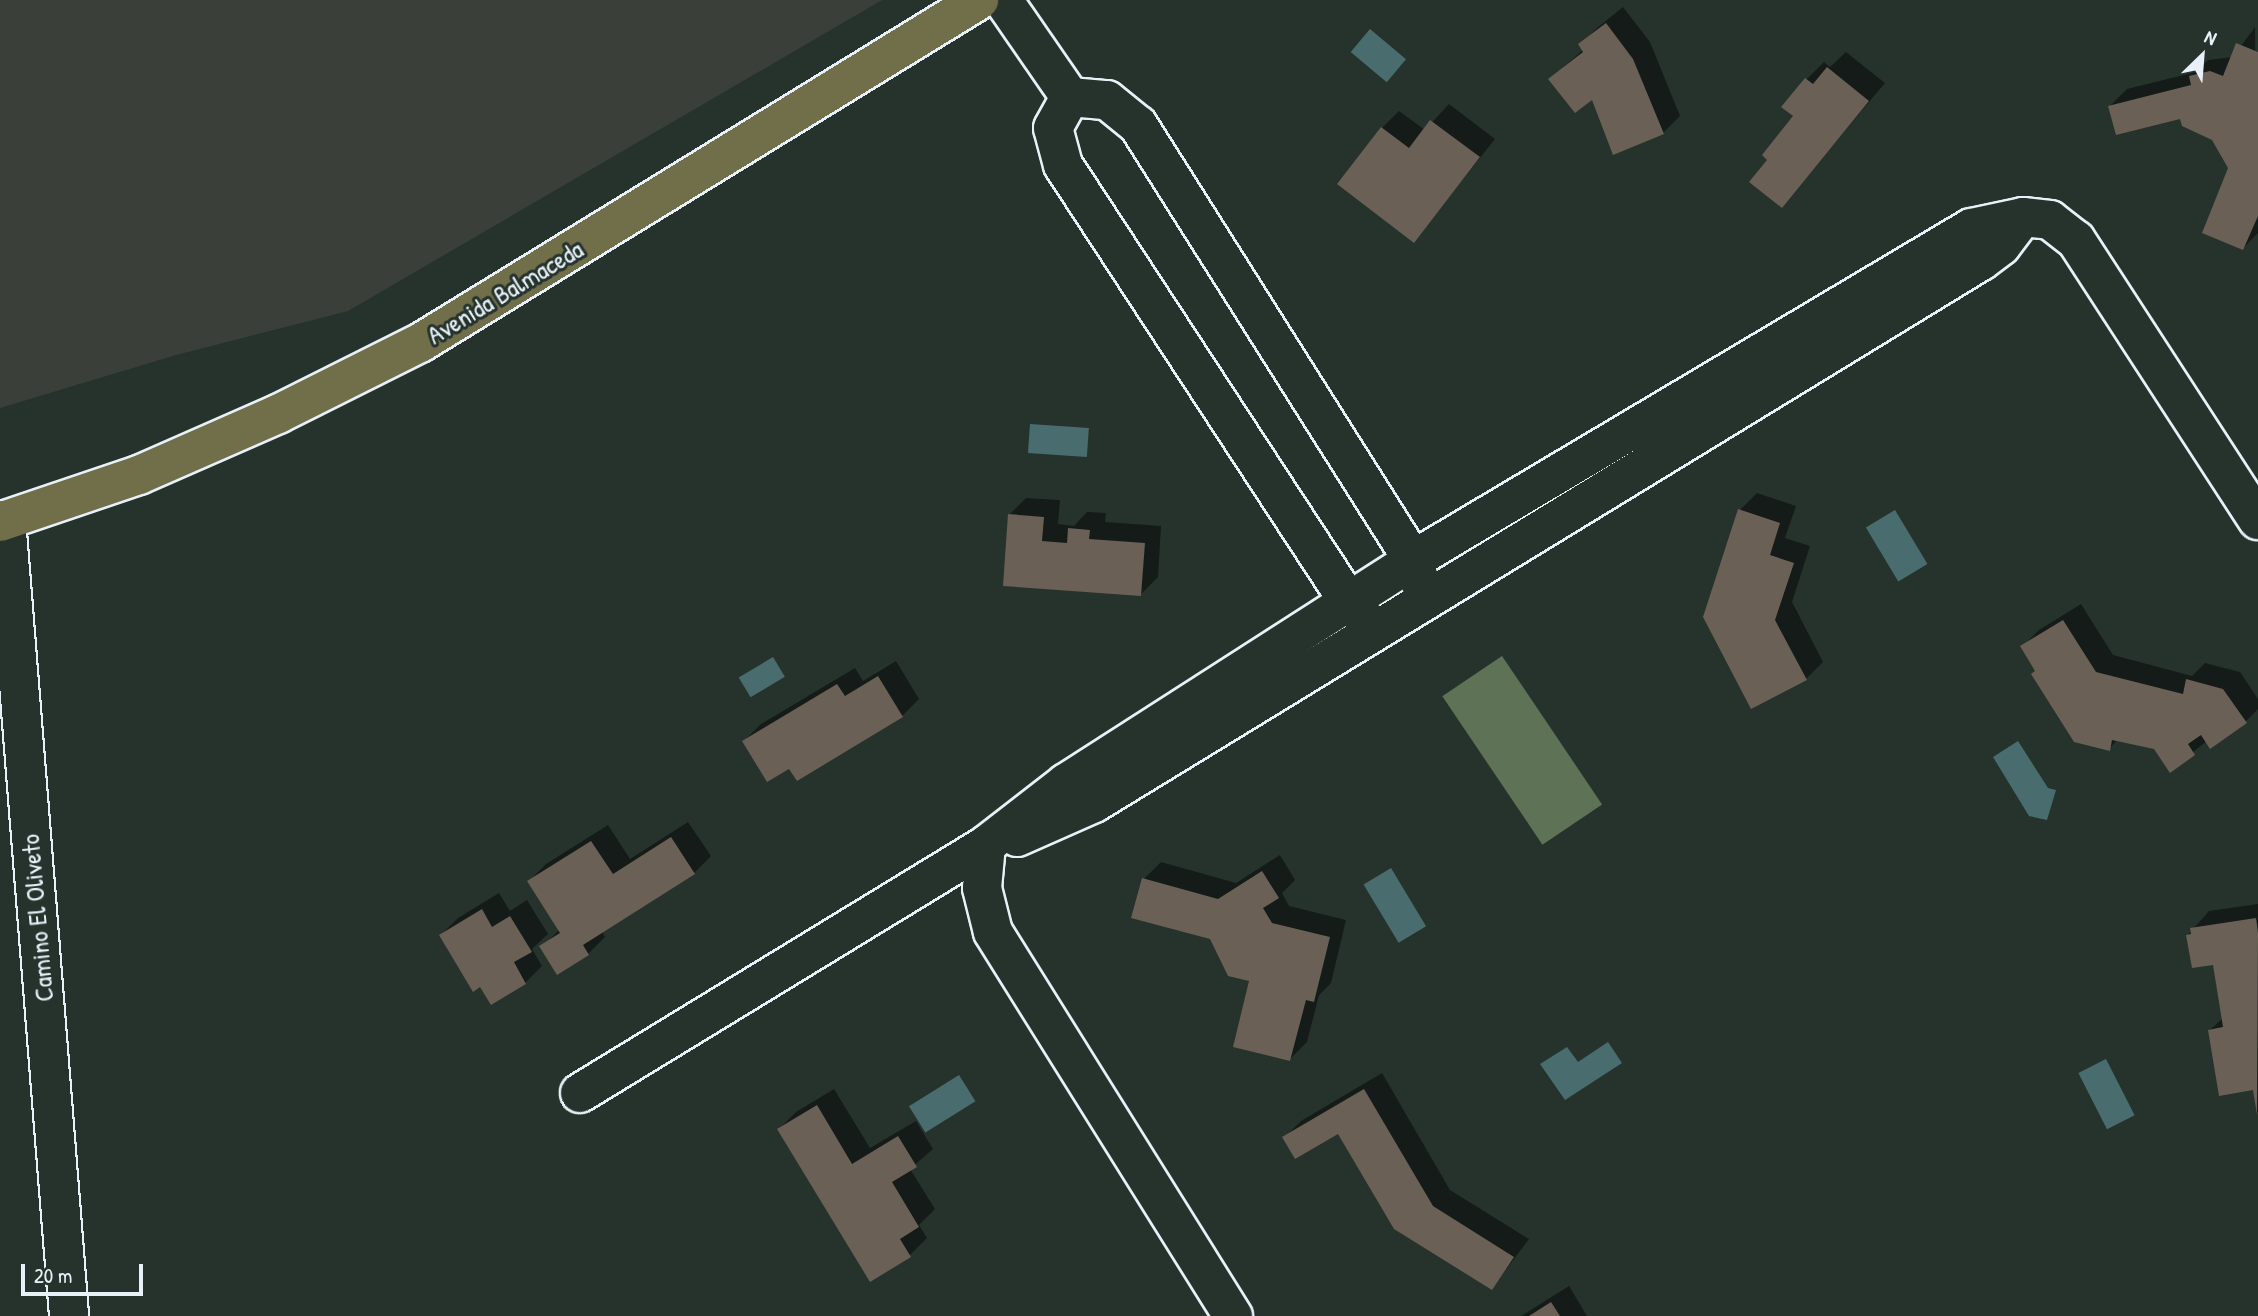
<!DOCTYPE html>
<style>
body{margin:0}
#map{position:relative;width:2258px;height:1316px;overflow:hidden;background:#26332d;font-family:"Patrick Hand",sans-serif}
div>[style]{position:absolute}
.built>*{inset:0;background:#3a4039}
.green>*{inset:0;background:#5e7255;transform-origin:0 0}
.water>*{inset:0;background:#496d6e;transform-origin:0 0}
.shadow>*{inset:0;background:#0007}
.building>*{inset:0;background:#6a6055}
.roads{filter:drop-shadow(2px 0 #e8f1f8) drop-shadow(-2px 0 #e8f1f8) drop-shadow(0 2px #e8f1f8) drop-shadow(0 -2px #e8f1f8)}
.minor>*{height:38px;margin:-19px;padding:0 19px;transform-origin:19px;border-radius:19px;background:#26332d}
.secondary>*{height:38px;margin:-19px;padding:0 19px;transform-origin:19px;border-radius:19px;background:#26332d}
.primary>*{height:38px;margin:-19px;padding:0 19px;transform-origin:19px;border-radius:19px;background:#716f4a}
span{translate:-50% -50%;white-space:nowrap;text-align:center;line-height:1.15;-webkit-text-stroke:6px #26332d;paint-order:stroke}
.street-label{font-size:26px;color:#e8f1f8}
.north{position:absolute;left:2167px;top:21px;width:70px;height:70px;-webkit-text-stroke:5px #26332d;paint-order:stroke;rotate:25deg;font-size:19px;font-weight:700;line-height:28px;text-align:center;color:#e8f1f8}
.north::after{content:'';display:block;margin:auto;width:24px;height:32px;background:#e8f1f8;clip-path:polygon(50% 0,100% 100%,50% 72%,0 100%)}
.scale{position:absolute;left:21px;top:1264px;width:122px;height:32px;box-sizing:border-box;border:4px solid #e8f1f8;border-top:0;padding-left:9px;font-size:21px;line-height:24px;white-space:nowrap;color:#e8f1f8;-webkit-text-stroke:5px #26332d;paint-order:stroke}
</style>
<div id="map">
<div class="built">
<div style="clip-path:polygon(0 0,882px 0,348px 311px,176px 355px,0 408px)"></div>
</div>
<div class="green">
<div style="left:1502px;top:656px;width:179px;height:72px;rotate:56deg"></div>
</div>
<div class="water">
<div style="left:1370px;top:29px;width:47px;height:30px;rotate:40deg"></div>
<div style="left:1030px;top:424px;width:59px;height:29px;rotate:4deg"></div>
<div style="left:1895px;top:510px;width:63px;height:34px;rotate:59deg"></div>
<div style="left:773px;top:657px;width:23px;height:40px;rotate:59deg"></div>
<div style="clip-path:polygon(2018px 741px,2048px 788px,2056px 790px,2047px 820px,2029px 816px,1993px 757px)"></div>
<div style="left:1391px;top:868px;width:68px;height:32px;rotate:59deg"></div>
<div style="clip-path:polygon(1608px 1042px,1622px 1063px,1565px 1100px,1540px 1064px,1567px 1047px,1578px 1062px)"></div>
<div style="left:2106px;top:1059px;width:63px;height:31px;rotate:63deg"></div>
<div style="left:959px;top:1075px;width:31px;height:59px;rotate:58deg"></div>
</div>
<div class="shadow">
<div style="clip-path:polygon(1623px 7px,1650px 42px,1680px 116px,1663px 133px,1550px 79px,1584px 49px,1580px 45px,1597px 28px)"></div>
<div style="clip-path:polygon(2255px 27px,2258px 233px,2243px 248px,2230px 168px,2213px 138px,2182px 117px,2110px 106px,2127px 89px,2196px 72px,2208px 60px,2233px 57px)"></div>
<div style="clip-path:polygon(1846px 52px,1885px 83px,1782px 206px,1769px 160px,1796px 116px,1807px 79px,1824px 62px,1830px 67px)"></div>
<div style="clip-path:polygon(1449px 104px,1495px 139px,1414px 241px,1382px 128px,1399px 111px,1425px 130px)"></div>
<div style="clip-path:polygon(1757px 493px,1796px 506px,1785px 538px,1810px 546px,1792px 602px,1823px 662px,1806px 679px,1751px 707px,1740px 510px)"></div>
<div style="clip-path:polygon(1026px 498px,1060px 500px,1058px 524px,1074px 526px,1087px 512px,1106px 513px,1105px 522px,1161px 526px,1158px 577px,1141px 594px,1004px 584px,1009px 515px)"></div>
<div style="clip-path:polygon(2081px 604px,2113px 655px,2192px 676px,2205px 663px,2240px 672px,2258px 699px,2258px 709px,2245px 722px,2207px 741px,2170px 770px,2155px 748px,2118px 739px,2109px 749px,2037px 670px,2022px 647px,2039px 630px)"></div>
<div style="clip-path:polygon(896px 661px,919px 699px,902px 716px,789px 766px,744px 741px,761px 724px,855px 668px,863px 681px)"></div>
<div style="clip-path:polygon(688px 822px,711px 856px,694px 873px,602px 931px,605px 937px,588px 954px,542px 947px,560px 929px,529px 881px,546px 864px,608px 825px,630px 859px)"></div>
<div style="clip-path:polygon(1280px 855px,1295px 880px,1282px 893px,1289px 906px,1346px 920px,1331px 983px,1319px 995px,1307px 1042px,1290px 1059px,1251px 980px,1211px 937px,1144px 879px,1161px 862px,1236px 883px)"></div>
<div style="clip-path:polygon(499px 893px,510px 911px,527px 900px,548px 934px,532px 949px,542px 966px,525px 983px,481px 985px,441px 935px,458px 918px)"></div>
<div style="clip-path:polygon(2258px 904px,2258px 1114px,2254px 1088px,2210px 1030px,2223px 1018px,2214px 963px,2188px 935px,2209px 911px)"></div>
<div style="clip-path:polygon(1382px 1073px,1450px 1190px,1529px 1239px,1492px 1288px,1338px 1132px,1284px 1138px,1301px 1121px)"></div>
<div style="clip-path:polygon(834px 1089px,870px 1148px,916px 1121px,933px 1149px,910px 1169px,935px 1209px,919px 1225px,927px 1238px,910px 1255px,779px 1129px,796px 1112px)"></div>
<div style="clip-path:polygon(1569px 1286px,1587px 1316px,1521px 1316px)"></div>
</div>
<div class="building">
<div style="clip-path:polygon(1606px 23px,1633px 59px,1664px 134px,1613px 155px,1592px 100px,1575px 113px,1548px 79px,1583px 52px,1578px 44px)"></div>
<div style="clip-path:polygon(2236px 43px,2258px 52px,2258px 216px,2243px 250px,2202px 233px,2228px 168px,2212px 140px,2182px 126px,2180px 119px,2116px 135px,2108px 106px,2191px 85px,2189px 76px,2210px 71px,2223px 76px)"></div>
<div style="clip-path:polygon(1827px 67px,1869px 101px,1782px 208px,1749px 182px,1767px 160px,1762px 155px,1793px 116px,1781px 107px,1805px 78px,1813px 84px)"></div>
<div style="clip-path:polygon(1430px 120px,1480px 157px,1414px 243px,1337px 184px,1381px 127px,1409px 148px)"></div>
<div style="clip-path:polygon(1738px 509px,1780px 523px,1770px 555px,1794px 563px,1775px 620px,1807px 680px,1751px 709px,1703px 617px)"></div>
<div style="clip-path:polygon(1008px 514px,1044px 517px,1042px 541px,1067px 543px,1068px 528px,1090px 530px,1089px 539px,1145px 543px,1141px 596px,1003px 586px)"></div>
<div style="clip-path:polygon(2063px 620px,2096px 672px,2183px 694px,2186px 679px,2223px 689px,2247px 723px,2210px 749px,2201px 735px,2188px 744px,2195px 755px,2170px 773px,2154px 749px,2112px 740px,2110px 751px,2074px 742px,2031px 674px,2035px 671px,2020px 646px)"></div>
<div style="clip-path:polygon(878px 676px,903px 717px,797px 781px,789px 769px,767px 782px,742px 741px,837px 684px,845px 696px)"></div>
<div style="clip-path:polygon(671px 837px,695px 874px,583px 945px,589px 955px,557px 975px,539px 946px,560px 933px,527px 881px,591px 841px,613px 874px)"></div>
<div style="clip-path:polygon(1262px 871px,1279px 898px,1263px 908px,1272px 923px,1330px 937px,1314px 1002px,1306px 1000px,1290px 1061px,1233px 1047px,1249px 981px,1228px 976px,1210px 939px,1131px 918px,1142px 878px,1218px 899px)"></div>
<div style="clip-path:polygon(482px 909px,492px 927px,510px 916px,532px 952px,514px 962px,526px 984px,491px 1005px,480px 987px,473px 992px,439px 935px)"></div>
<div style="clip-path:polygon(2256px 918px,2258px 933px,2257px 1115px,2253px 1090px,2219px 1096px,2208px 1030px,2223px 1027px,2213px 965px,2192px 968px,2186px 935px,2191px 934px,2190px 928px)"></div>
<div style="clip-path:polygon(1364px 1089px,1433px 1206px,1514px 1257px,1492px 1290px,1394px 1229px,1338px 1134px,1295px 1159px,1282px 1137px)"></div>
<div style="clip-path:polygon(817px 1105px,852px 1164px,898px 1136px,917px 1167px,892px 1182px,919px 1227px,900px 1239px,911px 1257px,870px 1282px,777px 1129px)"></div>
<div style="clip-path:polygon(1551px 1302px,1560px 1316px,1529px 1316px)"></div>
</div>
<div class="roads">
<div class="minor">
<div style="left:1003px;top:0;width:118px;rotate:55.4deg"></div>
<div style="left:1374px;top:628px;width:36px;rotate:-134deg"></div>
<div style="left:1349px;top:602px;width:522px;rotate:-123.2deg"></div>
<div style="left:1063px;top:165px;width:38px;rotate:-105deg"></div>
<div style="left:1053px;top:128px;width:35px;rotate:-61deg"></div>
<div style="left:1070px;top:97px;width:37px;rotate:5deg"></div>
<div style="left:1107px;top:100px;width:40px;rotate:39deg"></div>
<div style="left:1138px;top:125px;width:515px;rotate:57.7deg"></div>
<div style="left:1413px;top:560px;width:39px;rotate:72deg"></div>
<div style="left:1017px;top:837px;width:84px;rotate:-23.8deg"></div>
<div style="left:1094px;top:803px;width:1039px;rotate:-31.43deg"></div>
<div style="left:1981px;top:261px;width:25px;rotate:-37deg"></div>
<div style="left:2001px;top:246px;width:36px;rotate:-53deg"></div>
<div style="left:986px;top:845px;width:43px;rotate:95.3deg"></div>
<div style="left:982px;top:888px;width:45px;rotate:76deg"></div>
<div style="left:993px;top:932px;width:453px;rotate:58deg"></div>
<div style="left:580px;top:1093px;width:476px;rotate:-31.4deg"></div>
<div style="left:986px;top:845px;width:101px;rotate:-37.8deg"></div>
<div style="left:1066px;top:783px;width:412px;rotate:-32.7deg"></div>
<div style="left:1413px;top:560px;width:649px;rotate:-30.75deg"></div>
<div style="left:1971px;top:228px;width:53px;rotate:-11.9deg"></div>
<div style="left:2023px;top:217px;width:27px;rotate:6deg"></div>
<div style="left:2050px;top:220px;width:33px;rotate:38deg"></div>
<div style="left:2076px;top:240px;width:334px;rotate:57deg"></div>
</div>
<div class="secondary">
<div style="left:6px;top:520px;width:798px;rotate:85.47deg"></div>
</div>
<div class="primary">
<div style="left:0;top:522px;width:147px;rotate:-18.7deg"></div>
<div style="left:139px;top:475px;width:152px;rotate:-23.7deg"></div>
<div style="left:278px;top:414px;width:159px;rotate:-26.6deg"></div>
<div style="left:420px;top:343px;width:656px;rotate:-31.53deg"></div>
</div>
</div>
<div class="street-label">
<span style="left:505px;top:292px;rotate:-31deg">Avenida Balmaceda</span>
<span style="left:37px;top:918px;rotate:-95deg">Camino El Oliveto</span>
</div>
<div class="north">N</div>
<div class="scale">20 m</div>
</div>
